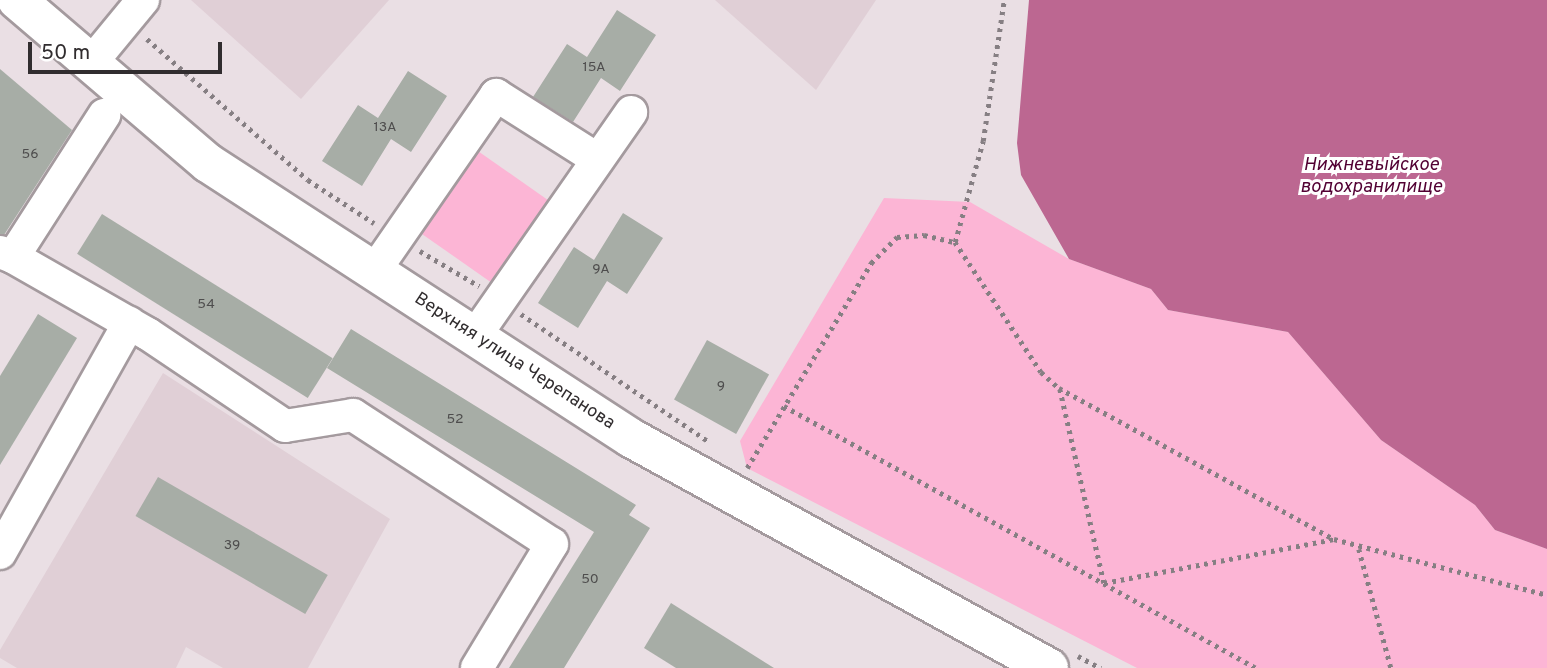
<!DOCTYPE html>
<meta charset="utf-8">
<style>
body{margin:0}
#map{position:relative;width:1547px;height:668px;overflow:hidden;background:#eadfe4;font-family:Overpass,sans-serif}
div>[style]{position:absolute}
.built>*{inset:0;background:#e0cfd6}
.green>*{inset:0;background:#fcb5d5;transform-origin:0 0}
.water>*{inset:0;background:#bc6791}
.building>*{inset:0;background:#a7ada6;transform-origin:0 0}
.path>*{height:4.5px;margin-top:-2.25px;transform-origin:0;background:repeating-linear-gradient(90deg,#867f83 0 3.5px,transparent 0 8.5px)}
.roads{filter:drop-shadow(2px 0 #a49a9e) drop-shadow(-2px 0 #a49a9e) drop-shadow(0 2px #a49a9e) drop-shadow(0 -2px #a49a9e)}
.minor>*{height:32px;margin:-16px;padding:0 16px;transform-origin:16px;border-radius:16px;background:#fff}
.major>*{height:38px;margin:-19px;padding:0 19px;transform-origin:19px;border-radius:19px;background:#fff}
span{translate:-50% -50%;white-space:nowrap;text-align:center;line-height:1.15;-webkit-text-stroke:6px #fff;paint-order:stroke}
.number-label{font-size:14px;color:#4e4d4d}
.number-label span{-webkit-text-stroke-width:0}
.street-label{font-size:18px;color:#312d2f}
.water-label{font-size:19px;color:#520133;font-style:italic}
.scale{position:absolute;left:28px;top:42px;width:194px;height:32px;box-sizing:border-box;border:4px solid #312d2f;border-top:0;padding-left:9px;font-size:21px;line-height:24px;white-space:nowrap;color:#312d2f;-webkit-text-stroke:5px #fff;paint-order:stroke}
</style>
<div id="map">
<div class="built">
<div style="clip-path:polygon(191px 0,389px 0,301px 99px)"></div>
<div style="clip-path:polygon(715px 0,876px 0,816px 90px)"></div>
<div style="clip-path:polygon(163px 373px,390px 519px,308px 668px,223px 668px,186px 647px,176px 668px,17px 668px,0 658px,0 650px)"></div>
</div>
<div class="green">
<div style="left:475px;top:149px;width:92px;height:100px;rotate:35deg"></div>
<div style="clip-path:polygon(884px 198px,970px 202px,1069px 259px,1151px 289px,1168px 310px,1288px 332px,1381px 440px,1475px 505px,1495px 530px,1547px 549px,1547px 668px,1137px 668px,747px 468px,740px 441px)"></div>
</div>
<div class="water">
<div style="clip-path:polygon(1029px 0,1547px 0,1547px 549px,1495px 530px,1475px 505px,1381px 440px,1288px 332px,1168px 310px,1151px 289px,1069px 259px,1021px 175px,1017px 143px)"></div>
</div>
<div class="building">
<div style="clip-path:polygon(617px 10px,656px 35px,620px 91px,601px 78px,573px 122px,533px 97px,567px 44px,587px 57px)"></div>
<div style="clip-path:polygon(0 69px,72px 130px,4px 235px,0 234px)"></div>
<div style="clip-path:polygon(408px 71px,447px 96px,411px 152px,391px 139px,362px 186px,322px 161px,358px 105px,378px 118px)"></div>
<div style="clip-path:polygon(623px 213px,663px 238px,627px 294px,607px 281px,578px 328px,538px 303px,574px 247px,594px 260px)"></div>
<div style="left:102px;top:214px;width:272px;height:47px;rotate:32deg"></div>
<div style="clip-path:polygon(38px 314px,77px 338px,0 465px,0 376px)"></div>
<div style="clip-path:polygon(351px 329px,636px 505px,629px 515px,650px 528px,564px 668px,509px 668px,594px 532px,327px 368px)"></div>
<div style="left:707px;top:340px;width:71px;height:68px;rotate:29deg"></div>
<div style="left:158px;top:477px;width:196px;height:45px;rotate:30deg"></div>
<div style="clip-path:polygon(671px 603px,774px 668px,676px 668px,644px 648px)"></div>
</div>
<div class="path">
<div style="left:147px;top:39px;width:214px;rotate:41.2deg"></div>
<div style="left:308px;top:180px;width:79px;rotate:33.1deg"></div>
<div style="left:955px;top:242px;width:156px;rotate:56.5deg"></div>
<div style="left:1041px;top:372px;width:24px;rotate:42deg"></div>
<div style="left:1059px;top:388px;width:314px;rotate:28.8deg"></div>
<div style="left:1334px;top:539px;width:220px;rotate:14.7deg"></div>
<div style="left:420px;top:251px;width:69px;rotate:30.7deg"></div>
<div style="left:521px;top:314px;width:226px;rotate:34.2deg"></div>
<div style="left:1060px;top:389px;width:199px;rotate:77.2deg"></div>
<div style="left:1104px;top:583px;width:234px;rotate:-10.8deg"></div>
<div style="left:784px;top:406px;width:540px;rotate:29.03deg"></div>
<div style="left:747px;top:468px;width:240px;rotate:-58.8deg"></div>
<div style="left:871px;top:263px;width:37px;rotate:-45deg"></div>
<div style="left:897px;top:237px;width:27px;rotate:-4deg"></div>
<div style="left:924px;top:235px;width:32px;rotate:13deg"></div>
<div style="left:955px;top:242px;width:105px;rotate:-74.5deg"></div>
<div style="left:983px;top:141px;width:143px;rotate:-81.5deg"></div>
<div style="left:1359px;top:549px;width:123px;rotate:74.9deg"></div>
<div style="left:1078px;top:656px;width:26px;rotate:28deg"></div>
</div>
<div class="roads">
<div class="minor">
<div style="left:91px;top:63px;width:82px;rotate:-50.5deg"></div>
<div style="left:0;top:252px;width:14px;rotate:21deg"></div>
<div style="left:13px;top:257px;width:169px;rotate:-57.3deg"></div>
<div style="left:13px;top:257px;width:155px;rotate:29.7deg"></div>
<div style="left:148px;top:334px;width:165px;rotate:33.9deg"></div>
<div style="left:285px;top:426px;width:69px;rotate:-9.2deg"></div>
<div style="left:353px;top:415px;width:237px;rotate:33deg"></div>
<div style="left:552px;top:544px;width:145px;rotate:121.2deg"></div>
<div style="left:375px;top:270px;width:213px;rotate:-55.3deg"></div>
<div style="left:496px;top:95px;width:120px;rotate:32.4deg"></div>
<div style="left:475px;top:336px;width:273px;rotate:-55.1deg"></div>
<div style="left:0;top:553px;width:264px;rotate:-60.7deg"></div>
</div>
<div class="major">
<div style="left:17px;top:0;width:251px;rotate:40.5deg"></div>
<div style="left:208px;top:163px;width:505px;rotate:33.03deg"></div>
<div style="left:631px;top:438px;width:477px;rotate:28.8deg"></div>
</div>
</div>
<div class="number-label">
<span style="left:594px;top:68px">15А</span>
<span style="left:385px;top:128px">13А</span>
<span style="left:30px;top:155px">56</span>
<span style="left:601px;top:270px">9А</span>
<span style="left:206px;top:305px">54</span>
<span style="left:721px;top:387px">9</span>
<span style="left:455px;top:420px">52</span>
<span style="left:232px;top:546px">39</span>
<span style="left:590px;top:580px">50</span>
</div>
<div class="street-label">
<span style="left:514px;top:362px;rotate:33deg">Верхняя улица Черепанова</span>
</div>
<div class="water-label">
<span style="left:1371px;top:177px">Нижневыйское<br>водохранилище</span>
</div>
<div class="scale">50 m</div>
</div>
